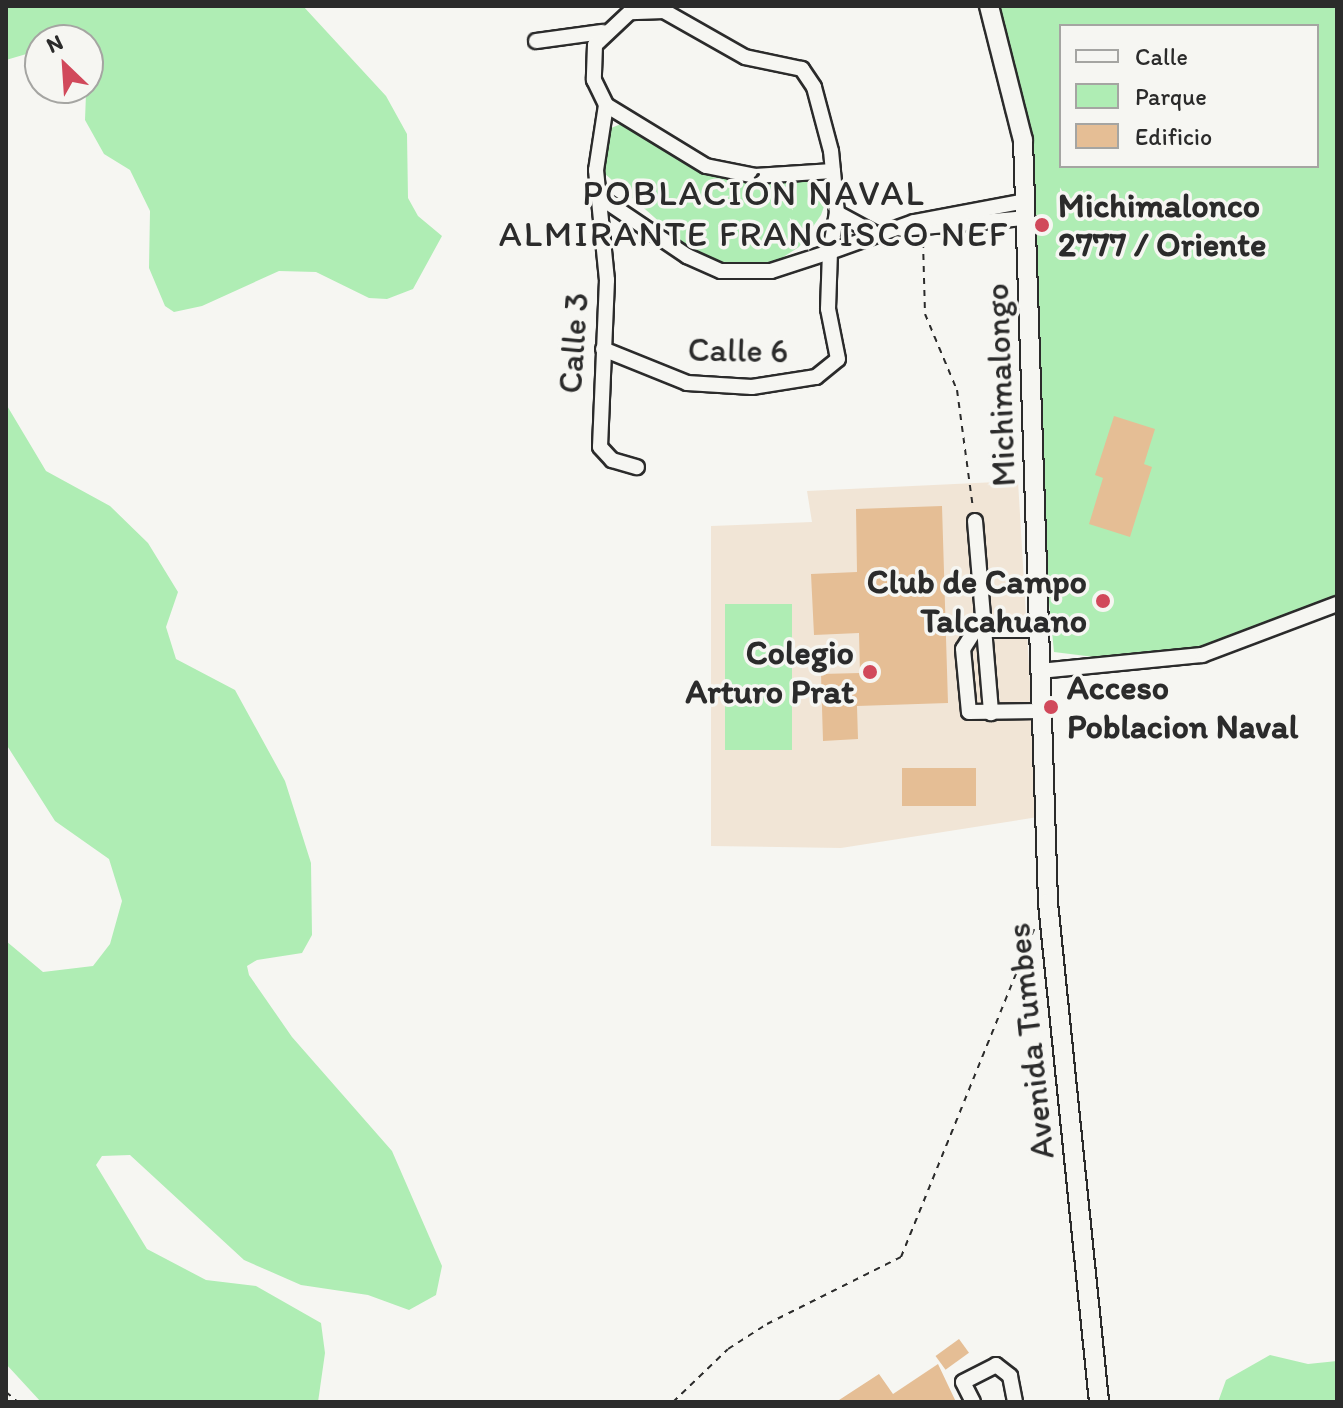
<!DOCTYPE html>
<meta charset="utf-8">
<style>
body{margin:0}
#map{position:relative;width:1343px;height:1408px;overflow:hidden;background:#f6f6f2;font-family:Itim,sans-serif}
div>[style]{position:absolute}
.built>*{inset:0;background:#f1e5d6}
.green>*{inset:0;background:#afedb4;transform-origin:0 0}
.building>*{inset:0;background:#e5be95;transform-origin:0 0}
.path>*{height:2px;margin-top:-1px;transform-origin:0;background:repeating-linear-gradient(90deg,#2b2b2b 0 6px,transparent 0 12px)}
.roads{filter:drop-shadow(2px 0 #2b2b2b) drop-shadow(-2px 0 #2b2b2b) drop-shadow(0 2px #2b2b2b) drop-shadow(0 -2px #2b2b2b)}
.minor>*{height:14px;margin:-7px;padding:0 7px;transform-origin:7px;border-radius:7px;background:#f6f6f2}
.major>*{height:18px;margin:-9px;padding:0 9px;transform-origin:9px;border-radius:9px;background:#f6f6f2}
.dots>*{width:22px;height:22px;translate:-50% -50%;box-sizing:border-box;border:4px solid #f6f6f2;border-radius:50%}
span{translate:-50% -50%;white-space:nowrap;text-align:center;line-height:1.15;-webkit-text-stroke:7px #f6f6f2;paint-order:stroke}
.poi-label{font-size:34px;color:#2b2b2b;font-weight:700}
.left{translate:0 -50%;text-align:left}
.right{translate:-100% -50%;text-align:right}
.street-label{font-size:34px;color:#2b2b2b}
.neighbourhood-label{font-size:36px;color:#2b2b2b;letter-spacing:2px}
.frame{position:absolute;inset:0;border:8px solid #2b2b2b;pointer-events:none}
.legend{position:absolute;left:1059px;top:24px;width:260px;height:144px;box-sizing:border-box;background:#f6f6f2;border:2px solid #a5a5a2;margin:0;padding:10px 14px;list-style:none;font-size:24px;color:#2b2b2b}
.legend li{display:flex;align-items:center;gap:16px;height:40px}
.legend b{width:40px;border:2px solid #a5a5a2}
.north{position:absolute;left:24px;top:24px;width:80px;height:80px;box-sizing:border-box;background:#f6f6f2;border:2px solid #a5a5a2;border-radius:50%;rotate:335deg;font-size:22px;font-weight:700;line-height:32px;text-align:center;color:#2b2b2b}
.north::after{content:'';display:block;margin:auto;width:28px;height:36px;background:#d1495b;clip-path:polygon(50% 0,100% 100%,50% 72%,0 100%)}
</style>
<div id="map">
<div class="built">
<div style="clip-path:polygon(1018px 481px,1038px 817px,841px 848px,711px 846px,711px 526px,812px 522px,807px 491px)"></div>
</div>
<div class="green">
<div style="clip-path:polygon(6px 6px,303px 6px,386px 96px,407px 134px,408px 198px,418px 216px,442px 236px,413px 289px,387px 299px,369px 298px,316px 272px,279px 271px,202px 306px,174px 312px,165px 306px,149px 268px,150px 211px,130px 170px,104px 154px,85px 120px,88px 40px,40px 40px,40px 50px,6px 60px)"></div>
<div style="clip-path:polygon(evenodd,987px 6px,1337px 6px,1337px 604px,1202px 655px,1126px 661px,1054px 652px,1035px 461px,1023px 134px,987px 6px,1061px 26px,1317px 26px,1317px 166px,1061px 166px,1061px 26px)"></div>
<div style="clip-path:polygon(621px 124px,690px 166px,745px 180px,817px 182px,827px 198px,821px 215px,799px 247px,777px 261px,725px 266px,696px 254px,604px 173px,606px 130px)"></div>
<div style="clip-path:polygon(6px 404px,46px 471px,110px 506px,148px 543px,178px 592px,166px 627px,176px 659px,235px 690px,285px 781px,311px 863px,312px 935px,302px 953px,257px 960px,247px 966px,249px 975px,292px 1037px,392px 1151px,442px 1266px,436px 1295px,409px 1310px,368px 1295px,301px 1285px,244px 1260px,130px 1155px,102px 1156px,96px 1165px,147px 1249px,206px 1280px,256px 1286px,321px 1323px,325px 1353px,318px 1402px,41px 1402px,6px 1364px,6px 941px,43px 972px,93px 966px,110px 944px,122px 901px,109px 859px,55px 821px,6px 744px)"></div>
<div style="left:792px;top:604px;width:146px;height:67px;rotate:90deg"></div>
<div style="clip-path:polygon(1270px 1355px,1308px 1364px,1337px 1361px,1337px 1402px,1218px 1402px,1226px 1380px)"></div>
</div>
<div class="building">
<div style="clip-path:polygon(1114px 416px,1155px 429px,1144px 464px,1152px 467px,1130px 537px,1089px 524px,1103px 478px,1095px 475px)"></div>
<div style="clip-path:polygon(942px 506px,948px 703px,857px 706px,858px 739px,823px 741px,821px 674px,860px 673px,859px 633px,814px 635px,811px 574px,857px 572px,856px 509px)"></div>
<div style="left:976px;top:768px;width:38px;height:74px;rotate:90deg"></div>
<div style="left:959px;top:1339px;width:17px;height:29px;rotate:54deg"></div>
<div style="clip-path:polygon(938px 1364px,956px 1402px,836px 1402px,879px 1374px,893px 1394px)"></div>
</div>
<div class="path">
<div style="left:923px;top:242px;width:72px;rotate:88.4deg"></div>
<div style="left:925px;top:314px;width:82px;rotate:67.2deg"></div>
<div style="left:957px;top:390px;width:119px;rotate:82.3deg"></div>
<div style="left:6px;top:1392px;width:16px;rotate:40deg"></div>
<div style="left:673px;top:1402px;width:76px;rotate:-43.9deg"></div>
<div style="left:728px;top:1349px;width:46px;rotate:-32.7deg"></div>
<div style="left:767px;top:1324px;width:150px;rotate:-26.6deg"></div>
<div style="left:901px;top:1257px;width:354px;rotate:-67.9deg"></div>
</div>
<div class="roads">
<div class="minor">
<div style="left:536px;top:41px;width:67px;rotate:-7.8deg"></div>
<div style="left:606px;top:105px;width:117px;rotate:31.4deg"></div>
<div style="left:706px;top:166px;width:50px;rotate:11.5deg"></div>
<div style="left:755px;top:176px;width:78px;rotate:-3.7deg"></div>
<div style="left:601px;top:198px;width:104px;rotate:34deg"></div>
<div style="left:687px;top:256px;width:37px;rotate:24deg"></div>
<div style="left:721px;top:271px;width:50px"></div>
<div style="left:771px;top:271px;width:62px;rotate:-17.9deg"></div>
<div style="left:830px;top:252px;width:40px;rotate:-80deg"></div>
<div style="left:837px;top:213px;width:62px;rotate:-95.5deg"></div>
<div style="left:831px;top:151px;width:66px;rotate:-104.9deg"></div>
<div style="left:814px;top:87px;width:22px;rotate:-124deg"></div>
<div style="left:802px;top:69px;width:58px;rotate:-168.1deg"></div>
<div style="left:745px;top:57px;width:93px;rotate:-150.4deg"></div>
<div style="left:664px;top:11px;width:34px;rotate:178deg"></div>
<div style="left:630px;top:12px;width:48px;rotate:136.7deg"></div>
<div style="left:595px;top:45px;width:35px;rotate:92deg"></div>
<div style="left:594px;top:80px;width:28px;rotate:64deg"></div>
<div style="left:606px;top:105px;width:66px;rotate:98.7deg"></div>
<div style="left:596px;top:170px;width:111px;rotate:84.3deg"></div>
<div style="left:607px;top:280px;width:167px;rotate:92.4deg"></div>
<div style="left:600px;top:447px;width:18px;rotate:47deg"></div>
<div style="left:612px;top:460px;width:26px;rotate:16deg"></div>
<div style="left:837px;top:213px;width:42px;rotate:28.4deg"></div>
<div style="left:902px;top:229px;width:124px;rotate:-5.1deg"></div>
<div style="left:603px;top:349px;width:91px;rotate:22deg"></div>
<div style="left:687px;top:383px;width:65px;rotate:3.5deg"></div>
<div style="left:752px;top:387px;width:65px;rotate:-8.9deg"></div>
<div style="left:816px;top:377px;width:28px;rotate:-39deg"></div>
<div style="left:838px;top:359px;width:51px;rotate:-101.3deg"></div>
<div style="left:828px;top:309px;width:57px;rotate:-88deg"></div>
<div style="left:830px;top:252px;width:89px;rotate:-19.7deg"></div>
<div style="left:914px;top:222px;width:114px;rotate:-10.6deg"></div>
<div style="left:975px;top:521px;width:193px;rotate:85.2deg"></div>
<div style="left:1038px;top:630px;width:63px;rotate:180deg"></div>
<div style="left:975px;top:630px;width:22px;rotate:122deg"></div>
<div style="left:963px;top:649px;width:63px;rotate:84.6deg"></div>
<div style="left:969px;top:712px;width:71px;rotate:-0.8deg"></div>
<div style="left:1039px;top:671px;width:164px;rotate:-5.6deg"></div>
<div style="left:1202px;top:655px;width:144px;rotate:-20.7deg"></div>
<div style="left:973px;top:1402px;width:22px;rotate:-117deg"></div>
<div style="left:963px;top:1382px;width:37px;rotate:-27deg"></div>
<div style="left:996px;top:1365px;width:18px;rotate:38deg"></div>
<div style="left:1010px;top:1376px;width:26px;rotate:79deg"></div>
</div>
<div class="major">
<div style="left:989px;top:6px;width:138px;rotate:75.8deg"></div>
<div style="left:1023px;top:140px;width:763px;rotate:88.12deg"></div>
<div style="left:1048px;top:903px;width:502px;rotate:84.16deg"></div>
</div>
</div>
<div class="dots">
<div style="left:1042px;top:225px;background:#d1495b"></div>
<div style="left:1103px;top:601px;background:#d1495b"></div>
<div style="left:870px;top:672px;background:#d1495b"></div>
<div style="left:1051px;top:707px;background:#d1495b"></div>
</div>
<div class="poi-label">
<span class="left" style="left:1058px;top:225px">Michimalonco<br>2777 / Oriente</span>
<span class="right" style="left:1087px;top:601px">Club de Campo<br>Talcahuano</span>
<span class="right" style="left:854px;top:672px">Colegio<br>Arturo Prat</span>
<span class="left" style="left:1067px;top:707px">Acceso<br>Poblacion Naval</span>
</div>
<div class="street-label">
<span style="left:573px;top:343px;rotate:-86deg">Calle 3</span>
<span style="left:738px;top:350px;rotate:1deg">Calle 6</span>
<span style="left:1000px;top:385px;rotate:-92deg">Michimalongo</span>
<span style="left:1030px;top:1041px;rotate:-96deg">Avenida Tumbes</span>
</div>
<div class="neighbourhood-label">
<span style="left:754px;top:213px">POBLACIÓN NAVAL<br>ALMIRANTE FRANCISCO NEF</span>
</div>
<div class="frame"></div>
<ul class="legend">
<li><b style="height:10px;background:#f6f6f2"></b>Calle</li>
<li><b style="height:22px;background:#afedb4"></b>Parque</li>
<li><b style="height:22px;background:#e5be95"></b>Edificio</li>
</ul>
<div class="north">N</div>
</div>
